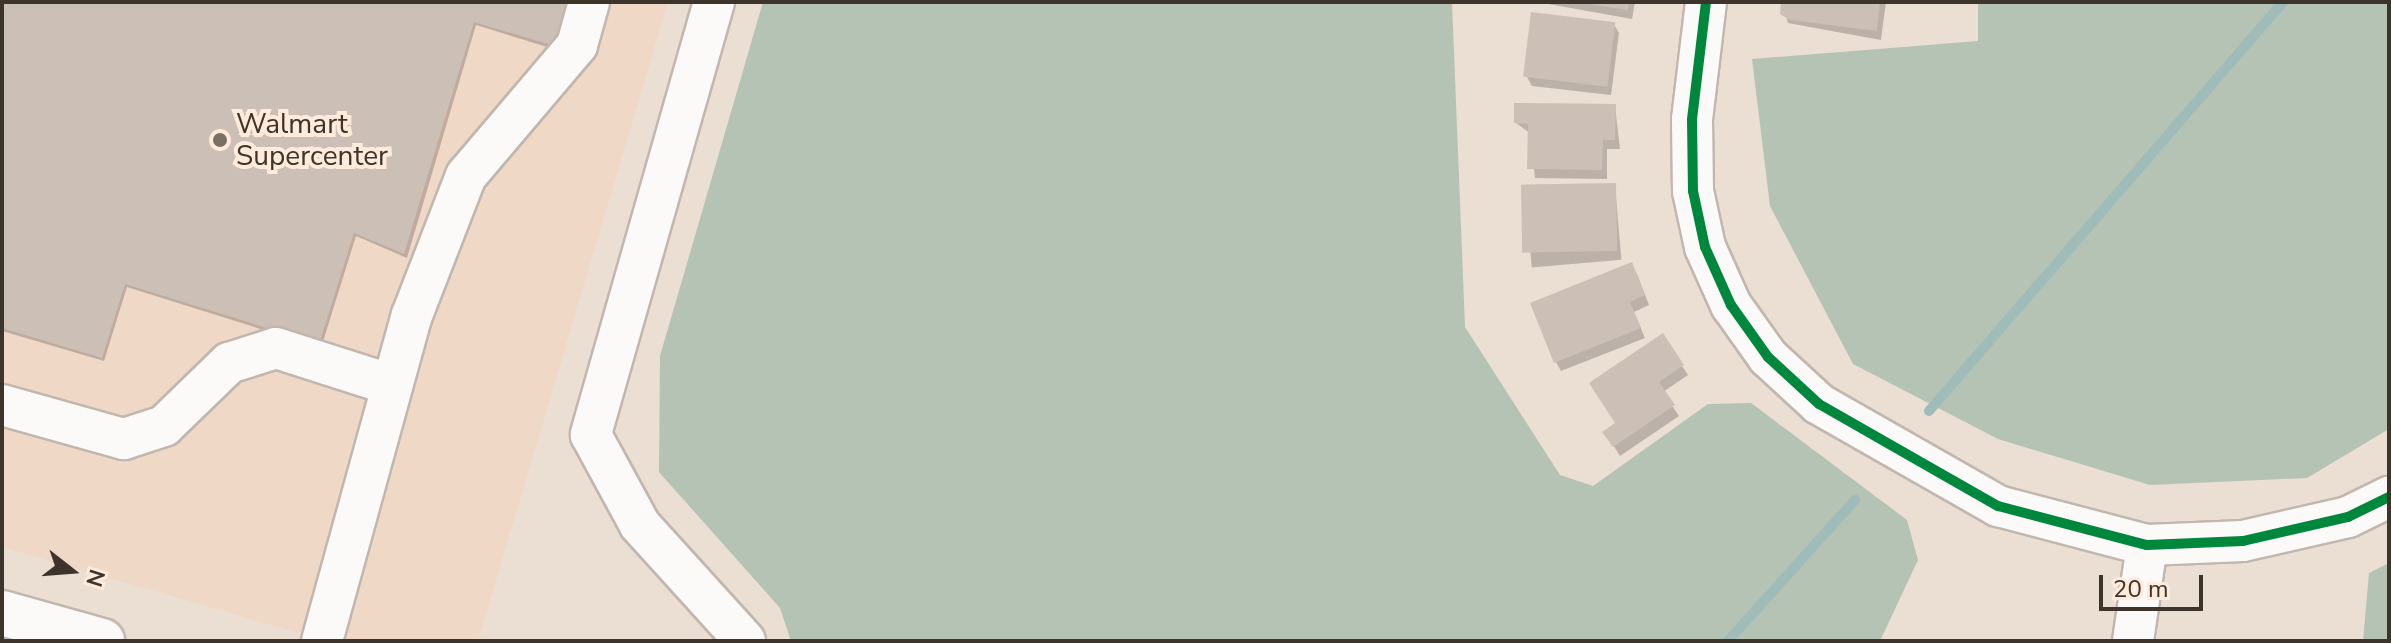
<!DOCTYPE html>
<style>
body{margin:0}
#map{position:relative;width:2391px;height:643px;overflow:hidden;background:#ebded3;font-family:"Nunito Sans",sans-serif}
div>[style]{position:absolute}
.built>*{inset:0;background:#efd8c6}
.forest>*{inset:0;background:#b4c3b4}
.shadow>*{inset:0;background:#0003;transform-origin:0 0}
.stream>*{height:10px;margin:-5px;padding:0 5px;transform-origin:5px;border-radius:5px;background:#9fbcb9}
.building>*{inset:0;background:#cbbfb6;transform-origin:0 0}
.roads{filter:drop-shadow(2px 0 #c1b7ae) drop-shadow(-2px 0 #c1b7ae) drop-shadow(0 2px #c1b7ae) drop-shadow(0 -2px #c1b7ae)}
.minor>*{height:40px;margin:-20px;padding:0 20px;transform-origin:20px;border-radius:20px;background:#fcfaf8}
.major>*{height:44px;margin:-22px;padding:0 22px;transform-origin:22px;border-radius:22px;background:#fcfaf8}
.cycleway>*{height:10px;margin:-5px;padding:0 5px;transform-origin:5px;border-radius:5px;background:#00873e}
.dots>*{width:22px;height:22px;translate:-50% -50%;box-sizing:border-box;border:4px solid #ffebdb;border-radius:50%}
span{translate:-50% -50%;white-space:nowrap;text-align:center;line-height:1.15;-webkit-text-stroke:8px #ffebdb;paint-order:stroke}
.poi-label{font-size:28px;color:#3d342c}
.left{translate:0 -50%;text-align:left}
.frame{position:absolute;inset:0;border:4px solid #3d342c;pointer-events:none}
.north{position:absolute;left:32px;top:531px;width:80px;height:80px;-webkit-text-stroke:6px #ffebdb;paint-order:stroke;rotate:107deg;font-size:22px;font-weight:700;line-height:32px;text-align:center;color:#3d342c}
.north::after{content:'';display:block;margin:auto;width:28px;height:36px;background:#3d342c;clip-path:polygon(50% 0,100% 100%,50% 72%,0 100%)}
.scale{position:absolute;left:2099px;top:575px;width:104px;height:36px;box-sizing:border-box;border:4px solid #3d342c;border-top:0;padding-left:10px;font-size:24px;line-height:28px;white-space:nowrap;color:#3d342c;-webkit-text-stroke:6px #ffebdb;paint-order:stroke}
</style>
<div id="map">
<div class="built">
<div style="clip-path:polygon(2px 2px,668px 2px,478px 641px,327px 641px,2px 547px)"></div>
</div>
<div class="forest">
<div style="clip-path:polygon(763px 2px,1452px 2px,1465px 327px,1560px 475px,1593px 486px,1708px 404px,1751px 403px,1907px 520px,1918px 560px,1880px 641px,791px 641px,780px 608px,659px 472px,660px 356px)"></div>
<div style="clip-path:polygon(1978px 2px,2389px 2px,2389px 429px,2307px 478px,2150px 485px,1998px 439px,1853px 364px,1770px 206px,1752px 59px,1978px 41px)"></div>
<div style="clip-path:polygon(2389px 563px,2389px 641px,2363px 641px,2369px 573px)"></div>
</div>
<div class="shadow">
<div style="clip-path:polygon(2px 2px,572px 2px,557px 50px,476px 25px,407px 258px,356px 236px,321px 348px,127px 287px,104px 361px,2px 331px)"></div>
<div style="clip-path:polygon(1537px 2px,1635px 2px,1632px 19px)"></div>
<div style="clip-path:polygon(1783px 2px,1886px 2px,1881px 40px,1788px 23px)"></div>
<div style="clip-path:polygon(1613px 23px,1619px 33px,1611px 95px,1532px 86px,1527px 77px)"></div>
<div style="clip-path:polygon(1615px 106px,1620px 149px,1607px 149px,1607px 179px,1535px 178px,1530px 133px,1516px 123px)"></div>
<div style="left:1615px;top:186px;width:74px;height:90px;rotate:85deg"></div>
<div style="clip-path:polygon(1637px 274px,1649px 305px,1634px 312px,1645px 338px,1561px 371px,1556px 362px)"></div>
<div style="clip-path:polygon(1662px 336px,1688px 375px,1663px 392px,1679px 416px,1620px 456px,1605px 432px,1617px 424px)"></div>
</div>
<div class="stream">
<div style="left:1929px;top:411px;width:541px;rotate:-49.12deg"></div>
<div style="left:1728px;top:641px;width:190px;rotate:-48deg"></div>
</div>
<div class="building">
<div style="clip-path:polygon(2px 2px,569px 2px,555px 46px,474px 22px,404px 254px,354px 233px,319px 344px,125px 284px,102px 358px,2px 328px)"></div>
<div style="clip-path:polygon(1576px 2px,1629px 2px,1628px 10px)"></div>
<div style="clip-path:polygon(1781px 2px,1880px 2px,1877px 31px,1790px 20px,1780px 14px)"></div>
<div style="left:1531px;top:12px;width:85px;height:65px;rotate:7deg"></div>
<div style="clip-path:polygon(1514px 103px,1616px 104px,1615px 140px,1603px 140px,1602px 170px,1527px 169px,1528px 124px,1514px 123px)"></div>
<div style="left:1616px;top:183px;width:68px;height:95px;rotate:89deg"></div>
<div style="clip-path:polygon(1632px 262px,1645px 295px,1630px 302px,1641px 328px,1554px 363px,1530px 303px)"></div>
<div style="clip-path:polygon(1663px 333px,1684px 365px,1659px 382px,1675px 405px,1613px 447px,1602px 432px,1615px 423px,1589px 383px)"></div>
</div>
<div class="roads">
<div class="minor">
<div style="left:714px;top:2px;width:450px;rotate:105.9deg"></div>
<div style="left:591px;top:435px;width:102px;rotate:61.4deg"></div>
<div style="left:640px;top:525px;width:156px;rotate:47.8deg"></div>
<div style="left:1706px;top:2px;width:119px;rotate:96.8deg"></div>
<div style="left:1692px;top:120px;width:71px;rotate:89.2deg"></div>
<div style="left:1693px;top:191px;width:57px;rotate:77.9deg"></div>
<div style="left:1705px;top:247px;width:64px;rotate:65.9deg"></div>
<div style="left:1731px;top:305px;width:64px;rotate:54.6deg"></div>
<div style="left:1768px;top:357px;width:69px;rotate:42.7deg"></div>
<div style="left:1819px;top:404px;width:206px;rotate:29.7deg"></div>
<div style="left:1998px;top:506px;width:154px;rotate:14.7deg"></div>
<div style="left:2147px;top:545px;width:96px;rotate:-2.4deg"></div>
<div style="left:2243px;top:541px;width:108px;rotate:-12.9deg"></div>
<div style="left:2348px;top:517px;width:46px;rotate:-26deg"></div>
<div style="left:2px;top:405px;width:127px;rotate:15.6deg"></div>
<div style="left:124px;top:439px;width:42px;rotate:-18deg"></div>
<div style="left:164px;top:426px;width:91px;rotate:-44.1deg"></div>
<div style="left:229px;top:363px;width:49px;rotate:-17.7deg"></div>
<div style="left:276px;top:348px;width:122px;rotate:17.7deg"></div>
<div style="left:322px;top:641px;width:338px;rotate:-74.6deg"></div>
<div style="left:412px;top:315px;width:149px;rotate:-68.8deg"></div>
<div style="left:466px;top:176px;width:172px;rotate:-49.7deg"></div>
<div style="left:577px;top:45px;width:45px;rotate:-74.4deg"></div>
<div style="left:2133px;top:641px;width:97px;rotate:-81.7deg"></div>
</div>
<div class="major">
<div style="left:2px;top:613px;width:104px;rotate:15.6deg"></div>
</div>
</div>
<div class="cycleway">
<div style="left:1706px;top:2px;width:119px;rotate:96.8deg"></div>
<div style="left:1692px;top:120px;width:71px;rotate:89.2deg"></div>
<div style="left:1693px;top:191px;width:57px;rotate:77.9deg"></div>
<div style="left:1705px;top:247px;width:64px;rotate:65.9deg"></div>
<div style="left:1731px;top:305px;width:64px;rotate:54.6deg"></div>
<div style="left:1768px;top:357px;width:69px;rotate:42.7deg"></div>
<div style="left:1819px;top:404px;width:206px;rotate:29.7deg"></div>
<div style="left:1998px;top:506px;width:154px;rotate:14.7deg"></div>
<div style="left:2147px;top:545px;width:96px;rotate:-2.4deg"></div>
<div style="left:2243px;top:541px;width:108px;rotate:-12.9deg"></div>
<div style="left:2348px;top:517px;width:46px;rotate:-26deg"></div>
</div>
<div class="dots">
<div style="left:220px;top:140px;background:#7a7066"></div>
</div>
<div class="poi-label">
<span class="left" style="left:236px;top:140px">Walmart<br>Supercenter</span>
</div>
<div class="frame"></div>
<div class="north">N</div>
<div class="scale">20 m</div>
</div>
